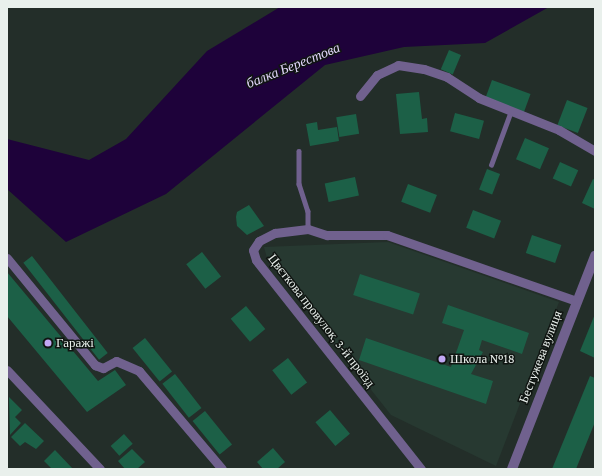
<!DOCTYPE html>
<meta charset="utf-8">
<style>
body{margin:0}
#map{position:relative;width:602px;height:476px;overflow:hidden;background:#232e29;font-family:"Crimson Pro",serif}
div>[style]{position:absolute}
.built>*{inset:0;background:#273931}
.water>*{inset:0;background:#1e023a}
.building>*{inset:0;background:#1c6047;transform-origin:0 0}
.service>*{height:4.5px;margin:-2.25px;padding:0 2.25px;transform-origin:2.25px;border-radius:2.25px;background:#70618e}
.minor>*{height:9px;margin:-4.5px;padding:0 4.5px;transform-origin:4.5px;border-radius:4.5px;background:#70618e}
.tertiary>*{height:10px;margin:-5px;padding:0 5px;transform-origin:5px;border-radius:5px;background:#70618e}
.dots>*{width:11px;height:11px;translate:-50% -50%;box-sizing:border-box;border:2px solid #101512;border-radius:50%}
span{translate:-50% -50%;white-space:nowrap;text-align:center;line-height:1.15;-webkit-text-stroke:3px #101512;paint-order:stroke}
.street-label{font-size:13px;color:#e9f0ec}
.poi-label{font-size:13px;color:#e9f0ec}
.left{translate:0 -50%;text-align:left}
.water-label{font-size:14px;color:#e0d4f9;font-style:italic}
.frame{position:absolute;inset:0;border:8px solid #e9f0ec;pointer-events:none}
</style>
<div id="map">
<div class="built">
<div style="clip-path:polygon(388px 242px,559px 302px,496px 466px,391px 415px,267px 258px,264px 247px)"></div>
</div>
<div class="water">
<div style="clip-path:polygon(280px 7px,549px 7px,485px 43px,404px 47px,325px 65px,166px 194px,66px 242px,7px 189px,7px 139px,89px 160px,126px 139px,207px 51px)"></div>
</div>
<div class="building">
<div style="left:449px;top:50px;width:13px;height:21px;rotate:23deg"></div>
<div style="left:492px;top:80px;width:41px;height:20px;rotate:20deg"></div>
<div style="clip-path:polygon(419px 92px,422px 119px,427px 118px,428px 132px,400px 134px,396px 94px)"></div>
<div style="left:567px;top:100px;width:22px;height:27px;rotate:21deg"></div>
<div style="left:455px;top:113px;width:30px;height:19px;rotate:15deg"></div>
<div style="left:356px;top:114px;width:20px;height:20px;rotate:81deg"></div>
<div style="clip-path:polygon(317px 122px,318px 130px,337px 127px,339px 141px,310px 146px,306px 124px)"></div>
<div style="left:525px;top:138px;width:26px;height:23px;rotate:23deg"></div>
<div style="left:560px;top:162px;width:20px;height:18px;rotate:24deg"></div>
<div style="left:487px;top:169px;width:14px;height:22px;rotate:21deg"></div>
<div style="left:355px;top:177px;width:19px;height:31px;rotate:78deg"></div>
<div style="clip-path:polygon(593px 179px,595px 180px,595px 209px,582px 203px)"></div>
<div style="left:408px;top:184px;width:31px;height:19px;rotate:21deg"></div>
<div style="clip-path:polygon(249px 205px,264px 226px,247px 235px,237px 226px,236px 217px,237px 212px)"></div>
<div style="left:473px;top:210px;width:30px;height:19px;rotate:21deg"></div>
<div style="left:532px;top:235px;width:31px;height:19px;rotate:19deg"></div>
<div style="left:202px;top:252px;width:31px;height:20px;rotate:52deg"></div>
<div style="left:32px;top:256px;width:123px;height:11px;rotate:52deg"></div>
<div style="clip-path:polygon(7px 272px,98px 381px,115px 370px,126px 385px,87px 412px,7px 316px)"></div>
<div style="left:360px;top:274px;width:63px;height:22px;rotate:18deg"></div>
<div style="clip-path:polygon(448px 305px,529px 333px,522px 354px,482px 340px,479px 350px,483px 352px,471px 374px,493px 381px,486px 404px,359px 360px,366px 338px,451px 367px,464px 330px,442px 323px)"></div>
<div style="left:246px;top:306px;width:30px;height:20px;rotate:50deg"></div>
<div style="clip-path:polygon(595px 314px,595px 358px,580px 351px)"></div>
<div style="left:145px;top:338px;width:43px;height:16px;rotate:51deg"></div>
<div style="left:288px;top:358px;width:31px;height:20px;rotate:52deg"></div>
<div style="left:175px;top:374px;width:43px;height:16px;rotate:52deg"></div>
<div style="clip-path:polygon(590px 376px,595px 378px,595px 422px,576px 469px,552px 469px)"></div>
<div style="clip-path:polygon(9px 397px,22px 410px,15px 417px,21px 423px,10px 435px)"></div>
<div style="left:330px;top:410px;width:31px;height:19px;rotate:50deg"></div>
<div style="left:205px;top:411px;width:43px;height:16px;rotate:51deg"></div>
<div style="clip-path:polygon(25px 423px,44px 441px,36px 449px,25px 442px,20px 446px,11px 437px)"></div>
<div style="left:124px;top:434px;width:13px;height:18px;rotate:48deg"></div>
<div style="clip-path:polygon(273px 448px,285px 462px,277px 469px,263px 469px,257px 462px)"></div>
<div style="clip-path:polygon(132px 449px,145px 462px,137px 469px,125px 469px,118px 461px)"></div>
<div style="clip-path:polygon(55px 450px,73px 469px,52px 469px,44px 461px)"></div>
</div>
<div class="service">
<div style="left:299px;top:151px;width:33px;rotate:90deg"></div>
<div style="left:299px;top:184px;width:28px;rotate:72deg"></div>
<div style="left:308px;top:211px;width:18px;rotate:90deg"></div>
<div style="left:491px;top:165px;width:58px;rotate:-69.7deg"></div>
</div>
<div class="minor">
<div style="left:360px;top:96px;width:27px;rotate:-51deg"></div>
<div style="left:377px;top:75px;width:23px;rotate:-25deg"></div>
<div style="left:398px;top:65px;width:26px;rotate:9deg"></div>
<div style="left:424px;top:69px;width:24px;rotate:19deg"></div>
<div style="left:447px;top:77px;width:38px;rotate:33deg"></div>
<div style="left:479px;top:98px;width:86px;rotate:21.8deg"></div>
<div style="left:559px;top:130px;width:42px;rotate:30.3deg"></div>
<div style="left:7px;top:258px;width:139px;rotate:50.6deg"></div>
<div style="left:95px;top:365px;width:9px;rotate:21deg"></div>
<div style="left:103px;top:368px;width:15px;rotate:-28deg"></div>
<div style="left:116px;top:361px;width:25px;rotate:23deg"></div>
<div style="left:139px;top:371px;width:128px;rotate:49.7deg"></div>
<div style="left:7px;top:370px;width:136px;rotate:46.8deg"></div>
<div style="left:421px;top:469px;width:266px;rotate:-128.3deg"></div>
<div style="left:256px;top:260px;width:10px;rotate:-107deg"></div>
<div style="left:253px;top:250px;width:11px;rotate:-56deg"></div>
<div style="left:259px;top:241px;width:18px;rotate:-27deg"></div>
<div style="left:275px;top:233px;width:33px;rotate:-7deg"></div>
<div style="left:308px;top:229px;width:20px;rotate:18deg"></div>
<div style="left:327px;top:235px;width:60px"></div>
<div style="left:387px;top:235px;width:200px;rotate:19.2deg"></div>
</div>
<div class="tertiary">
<div style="left:512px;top:469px;width:229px;rotate:-68.7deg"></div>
</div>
<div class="dots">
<div style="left:48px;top:343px;background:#c1a8f3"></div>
<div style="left:442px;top:359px;background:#c1a8f3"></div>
</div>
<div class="street-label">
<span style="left:321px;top:321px;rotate:52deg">Цвєткова провулок, 3-й проїзд</span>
<span style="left:541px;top:357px;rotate:-69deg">Бестужева вулиця</span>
</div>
<div class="poi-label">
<span class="left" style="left:56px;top:343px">Гаражі</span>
<span class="left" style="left:450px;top:359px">Школа №18</span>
</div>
<div class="water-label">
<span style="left:293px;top:65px;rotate:-22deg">балка Берестова</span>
</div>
<div class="frame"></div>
</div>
